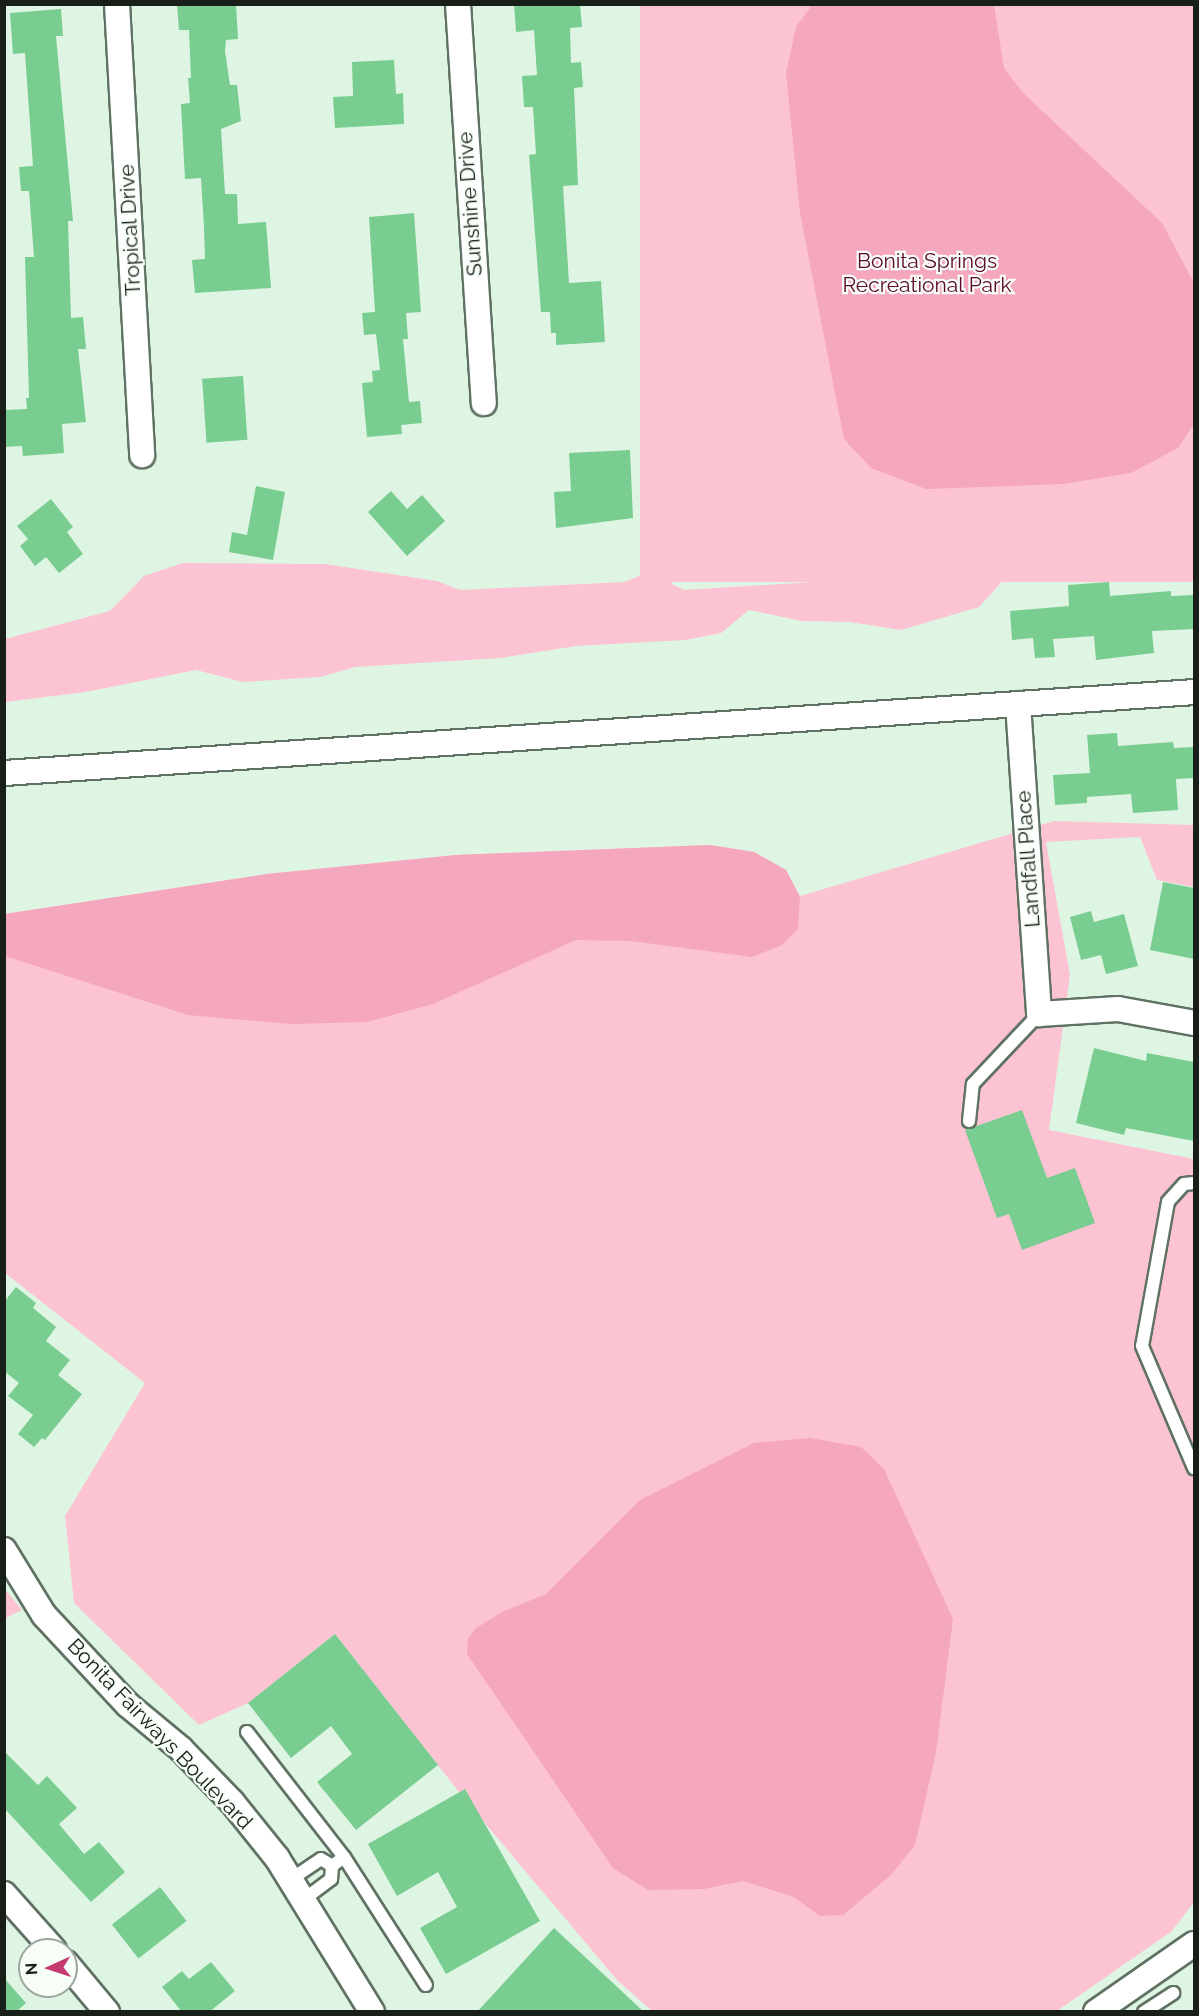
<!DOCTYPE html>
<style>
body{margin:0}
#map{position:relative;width:1199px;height:2016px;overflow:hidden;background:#dff5e4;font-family:Raleway,sans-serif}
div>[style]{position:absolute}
.green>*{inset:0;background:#fcc3d3;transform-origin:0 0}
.water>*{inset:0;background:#f4a7bd}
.building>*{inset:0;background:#79cd90;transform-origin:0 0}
.roads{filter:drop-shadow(2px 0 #5f7263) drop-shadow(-2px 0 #5f7263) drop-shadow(0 2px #5f7263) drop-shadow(0 -2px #5f7263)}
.service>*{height:12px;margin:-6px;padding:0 6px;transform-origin:6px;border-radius:6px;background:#fff}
.minor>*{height:24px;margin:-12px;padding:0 12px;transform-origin:12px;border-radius:12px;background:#fff}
span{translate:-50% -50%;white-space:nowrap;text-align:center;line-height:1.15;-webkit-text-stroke:4.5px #f6fef7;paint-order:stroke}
.street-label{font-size:21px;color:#181f19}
.park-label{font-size:21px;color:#5c062e}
.frame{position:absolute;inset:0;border:6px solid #181f19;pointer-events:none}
.north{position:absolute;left:18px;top:1938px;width:60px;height:60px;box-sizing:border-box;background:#f6fef7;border:2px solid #9da59e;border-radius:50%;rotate:267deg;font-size:16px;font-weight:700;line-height:24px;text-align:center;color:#181f19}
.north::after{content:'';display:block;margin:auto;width:21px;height:27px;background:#c53a71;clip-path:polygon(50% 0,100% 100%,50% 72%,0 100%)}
</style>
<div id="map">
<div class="green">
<div style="left:640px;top:5px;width:554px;height:577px"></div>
<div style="clip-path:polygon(670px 557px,672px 584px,684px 590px,1006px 570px,1000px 584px,979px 607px,901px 630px,850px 622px,802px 621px,749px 610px,721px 633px,685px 640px,576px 646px,500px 658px,355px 667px,320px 677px,243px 682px,196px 670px,86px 692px,5px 702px,5px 639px,110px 611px,144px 576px,183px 563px,325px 564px,437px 581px,460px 590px,624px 582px,660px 568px)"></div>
<div style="clip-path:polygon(1054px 821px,1194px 825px,1194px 887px,1157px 880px,1140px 837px,1046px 842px,1070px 975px,1049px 1130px,1194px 1159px,1194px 1902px,1172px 1931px,1057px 2011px,652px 2011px,617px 1980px,463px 1797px,335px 1634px,248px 1703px,199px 1725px,74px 1603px,65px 1516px,145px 1383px,5px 1273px,4px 914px,267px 874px,456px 855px,710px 845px,754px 852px,786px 870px,800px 896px)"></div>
<div style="clip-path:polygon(5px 1589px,22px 1610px,5px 1618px,4px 1618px)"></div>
</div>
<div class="water">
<div style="clip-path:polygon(812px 5px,994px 5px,1004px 68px,1023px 93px,1162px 223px,1194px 283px,1194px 424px,1178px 448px,1131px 473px,1063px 484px,926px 489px,871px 468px,844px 439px,800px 213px,786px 73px,796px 27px)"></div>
<div style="clip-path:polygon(710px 845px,754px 852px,786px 870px,800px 897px,798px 929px,782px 945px,752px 957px,631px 941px,576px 940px,433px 1004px,367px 1022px,290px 1024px,188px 1015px,5px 956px,5px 914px,267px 874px,456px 855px)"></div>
<div style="clip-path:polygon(810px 1438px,861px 1447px,884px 1469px,953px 1619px,936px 1752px,915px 1845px,891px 1875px,843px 1915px,820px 1916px,794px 1897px,743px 1881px,704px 1889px,648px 1890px,613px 1868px,467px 1654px,468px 1639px,476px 1628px,504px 1611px,546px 1594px,640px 1500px,754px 1443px)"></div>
</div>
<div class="building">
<div style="clip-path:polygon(177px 4px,236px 4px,238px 39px,226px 40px,225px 51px,230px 85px,237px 85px,241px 121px,221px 129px,225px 194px,237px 194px,238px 224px,266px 222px,271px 288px,195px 293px,192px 260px,205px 259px,204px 227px,201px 178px,185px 179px,181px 104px,190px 103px,188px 78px,191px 78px,189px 30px,179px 30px)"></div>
<div style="clip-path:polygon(514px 4px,580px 4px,582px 27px,570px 28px,571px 63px,581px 62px,583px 87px,574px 88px,578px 185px,563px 186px,569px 283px,601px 281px,605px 342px,556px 345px,556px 333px,551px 333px,550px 312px,541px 312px,529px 155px,536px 154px,533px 107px,524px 107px,522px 76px,537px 75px,534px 30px,516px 32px)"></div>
<div style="clip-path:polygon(61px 9px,63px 36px,56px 36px,73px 221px,68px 221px,71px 318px,83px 317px,86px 349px,78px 349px,86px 422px,62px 424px,64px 453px,23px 456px,22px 446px,4px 447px,4px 410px,27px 409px,26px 398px,29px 398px,25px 257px,34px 257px,29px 191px,21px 191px,19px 167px,33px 166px,25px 53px,13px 54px,10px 13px)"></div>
<div style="clip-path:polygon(394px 60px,396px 94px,403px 93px,404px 124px,335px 128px,333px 97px,353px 96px,352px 62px)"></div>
<div style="clip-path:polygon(414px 213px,421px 312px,406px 313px,408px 339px,403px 339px,409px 402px,420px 401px,422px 423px,401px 425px,402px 434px,367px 437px,362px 383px,373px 382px,372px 371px,380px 370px,376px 334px,364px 335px,362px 313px,375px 312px,369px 217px)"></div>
<div style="left:243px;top:376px;width:64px;height:41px;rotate:86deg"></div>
<div style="clip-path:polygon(630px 450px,633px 518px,556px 528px,554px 492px,571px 491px,569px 453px)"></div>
<div style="clip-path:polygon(256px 486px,285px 492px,273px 560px,229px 552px,232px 532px,247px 535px)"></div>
<div style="clip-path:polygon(391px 491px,407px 509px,422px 495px,445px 521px,407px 556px,368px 512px)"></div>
<div style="clip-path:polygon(51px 499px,73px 527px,67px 532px,83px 554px,59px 573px,46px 557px,35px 566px,20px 546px,28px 539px,17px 526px)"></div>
<div style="clip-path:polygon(1109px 582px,1110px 596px,1171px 591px,1171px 596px,1194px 595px,1194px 629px,1152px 631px,1154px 653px,1096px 660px,1094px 636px,1053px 639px,1055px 657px,1035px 658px,1033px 638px,1012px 640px,1010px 611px,1069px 606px,1068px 585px)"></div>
<div style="clip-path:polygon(1117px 733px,1118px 746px,1173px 742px,1174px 748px,1194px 747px,1194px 778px,1176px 779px,1178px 810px,1133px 813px,1131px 794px,1087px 797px,1087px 803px,1055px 805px,1053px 775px,1090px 773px,1087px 735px)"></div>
<div style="clip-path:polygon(1163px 882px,1194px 888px,1194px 959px,1150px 950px)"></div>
<div style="clip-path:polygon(1091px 911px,1094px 922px,1124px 914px,1138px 966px,1106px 974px,1101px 955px,1081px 960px,1070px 917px)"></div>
<div style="clip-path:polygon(1094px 1048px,1146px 1061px,1147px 1053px,1194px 1062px,1194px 1141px,1126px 1128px,1124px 1135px,1076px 1123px)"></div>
<div style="clip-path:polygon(1022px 1110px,1047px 1178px,1075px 1168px,1095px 1223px,1022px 1250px,1009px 1214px,997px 1218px,965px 1130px)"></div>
<div style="clip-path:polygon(16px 1287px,36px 1303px,33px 1308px,56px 1327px,46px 1341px,70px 1360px,58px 1375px,82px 1394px,45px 1440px,42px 1438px,34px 1447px,18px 1434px,33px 1415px,8px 1396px,19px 1383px,4px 1371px,4px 1302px)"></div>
<div style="clip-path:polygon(335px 1634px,438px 1765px,356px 1830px,317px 1782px,352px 1754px,331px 1726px,291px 1758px,248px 1703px)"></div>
<div style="clip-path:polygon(4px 1751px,38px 1785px,47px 1776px,77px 1808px,59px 1824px,84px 1854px,99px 1842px,125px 1872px,91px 1902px,4px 1808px)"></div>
<div style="clip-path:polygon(465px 1789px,540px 1921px,446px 1974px,420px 1928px,457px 1907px,438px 1872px,397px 1896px,368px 1844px)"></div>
<div style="left:160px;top:1887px;width:43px;height:61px;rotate:52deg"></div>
<div style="clip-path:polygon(554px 1928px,644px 2012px,477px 2012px)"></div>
<div style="clip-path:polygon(211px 1962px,235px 1991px,209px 2012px,182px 2012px,162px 1987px,182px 1971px,189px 1979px)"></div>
<div style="clip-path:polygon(4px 1978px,26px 2003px,16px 2012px,4px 2012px)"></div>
</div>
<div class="roads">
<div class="service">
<div style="left:969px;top:1121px;width:37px;rotate:-84deg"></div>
<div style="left:973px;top:1084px;width:96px;rotate:-46.7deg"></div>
<div style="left:1194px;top:1183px;width:10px;rotate:174deg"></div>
<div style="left:1184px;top:1184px;width:24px;rotate:132deg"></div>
<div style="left:1168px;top:1202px;width:146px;rotate:100.2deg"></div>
<div style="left:1142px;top:1346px;width:133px;rotate:66.9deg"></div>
<div style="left:247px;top:1732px;width:158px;rotate:52.2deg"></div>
<div style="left:344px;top:1857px;width:15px;rotate:143deg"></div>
<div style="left:344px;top:1857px;width:152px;rotate:57.4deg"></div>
<div style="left:290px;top:1880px;width:37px;rotate:-34deg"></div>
<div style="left:321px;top:1859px;width:13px;rotate:32deg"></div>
<div style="left:332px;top:1866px;width:13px;rotate:94deg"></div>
<div style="left:331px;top:1879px;width:35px;rotate:143deg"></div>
<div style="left:1144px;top:2012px;width:35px;rotate:-33deg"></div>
</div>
<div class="minor">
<div style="left:117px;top:4px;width:452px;rotate:86.8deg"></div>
<div style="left:458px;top:4px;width:400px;rotate:86.3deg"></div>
<div style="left:1018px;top:704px;width:311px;rotate:86.1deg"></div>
<div style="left:1039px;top:1014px;width:79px;rotate:-3.6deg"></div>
<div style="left:1118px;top:1009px;width:77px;rotate:10.4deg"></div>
<div style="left:4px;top:773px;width:1193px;rotate:-3.89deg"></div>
<div style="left:4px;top:1550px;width:76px;rotate:58.4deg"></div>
<div style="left:44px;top:1615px;width:123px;rotate:47deg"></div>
<div style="left:128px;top:1705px;width:69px;rotate:39.7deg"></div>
<div style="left:181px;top:1749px;width:74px;rotate:46.1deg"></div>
<div style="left:232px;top:1802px;width:72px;rotate:51.2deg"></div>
<div style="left:277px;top:1858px;width:181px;rotate:58.3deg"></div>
<div style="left:4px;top:1894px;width:75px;rotate:48.2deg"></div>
<div style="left:66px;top:1963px;width:64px;rotate:50.1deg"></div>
<div style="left:1096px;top:2012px;width:119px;rotate:-34.8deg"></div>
</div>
</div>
<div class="street-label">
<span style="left:470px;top:204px;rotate:-94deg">Sunshine Drive</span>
<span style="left:130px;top:230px;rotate:-93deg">Tropical Drive</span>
<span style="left:1028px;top:859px;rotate:-94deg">Landfall Place</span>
<span style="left:160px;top:1734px;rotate:46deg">Bonita Fairways Boulevard</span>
</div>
<div class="park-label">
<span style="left:927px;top:273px">Bonita Springs<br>Recreational Park</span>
</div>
<div class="frame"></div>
<div class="north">N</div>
</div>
